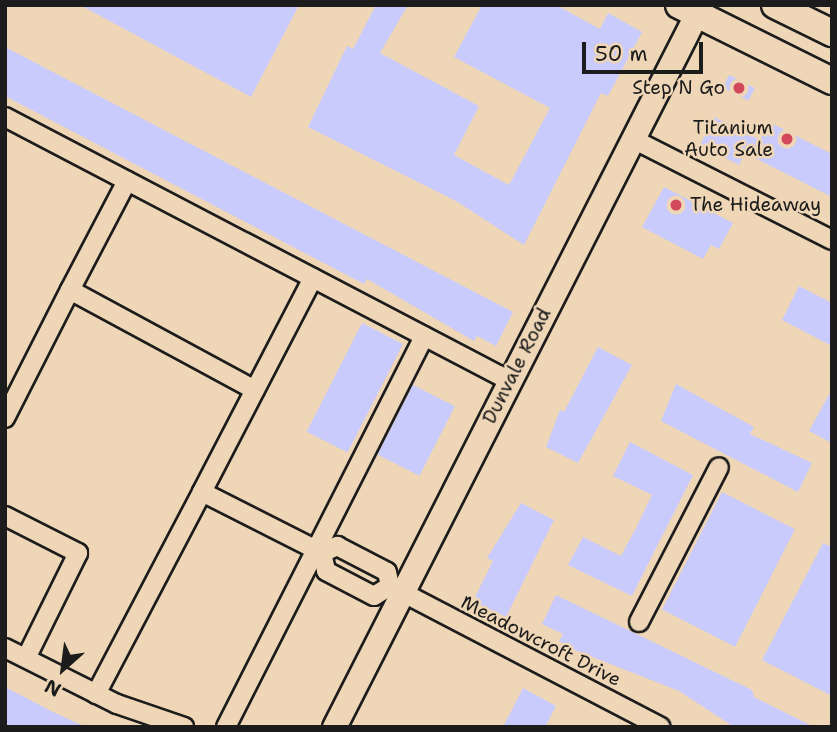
<!DOCTYPE html>
<style>
body{margin:0}
#map{position:relative;width:837px;height:732px;overflow:hidden;background:#eed6b6;font-family:"Shantell Sans",sans-serif}
div>[style]{position:absolute}
.building>*{inset:0;background:#cacbfd;transform-origin:0 0}
.roads{filter:drop-shadow(2px 0 #1c1c1c) drop-shadow(-2px 0 #1c1c1c) drop-shadow(0 2px #1c1c1c) drop-shadow(0 -2px #1c1c1c)}
.minor>*{height:18px;margin:-9px;padding:0 9px;transform-origin:9px;border-radius:9px;background:#eed6b6}
.tertiary>*{height:23px;margin:-11.5px;padding:0 11.5px;transform-origin:11.5px;border-radius:11.5px;background:#eed6b6}
.secondary>*{height:26px;margin:-13px;padding:0 13px;transform-origin:13px;border-radius:13px;background:#eed6b6}
.dots>*{width:19px;height:19px;translate:-50% -50%;box-sizing:border-box;border:4px solid #eed6b6;border-radius:50%}
span{translate:-50% -50%;white-space:nowrap;text-align:center;line-height:1.15;-webkit-text-stroke:5px #eed6b6;paint-order:stroke}
.poi-label{font-size:19px;color:#1c1c1c}
.right{translate:-100% -50%;text-align:right}
.left{translate:0 -50%;text-align:left}
.street-label{font-size:19px;color:#1c1c1c}
.frame{position:absolute;inset:0;border:7px solid #1c1c1c;pointer-events:none}
.north{position:absolute;left:28px;top:634px;width:70px;height:70px;-webkit-text-stroke:5px #eed6b6;paint-order:stroke;rotate:208deg;font-size:19px;font-weight:700;line-height:28px;text-align:center;color:#1c1c1c}
.north::after{content:'';display:block;margin:auto;width:24px;height:32px;background:#1c1c1c;clip-path:polygon(50% 0,100% 100%,50% 72%,0 100%)}
.scale{position:absolute;left:582px;top:42px;width:121px;height:32px;box-sizing:border-box;border:4px solid #1c1c1c;border-top:0;padding-left:9px;font-size:21px;line-height:24px;white-space:nowrap;color:#1c1c1c;-webkit-text-stroke:5px #eed6b6;paint-order:stroke}
</style>
<div id="map">
<div class="building">
<div style="clip-path:polygon(80px 5px,299px 5px,251px 97px)"></div>
<div style="clip-path:polygon(376px 5px,408px 5px,380px 53px,479px 106px,454px 155px,509px 185px,550px 108px,454px 57px,482px 5px,556px 5px,600px 29px,608px 13px,642px 32px,608px 96px,601px 93px,524px 245px,456px 201px,308px 127px,347px 46px,353px 49px)"></div>
<div style="clip-path:polygon(5px 47px,513px 312px,496px 346px,477px 336px,474px 341px,367px 279px,364px 284px,5px 96px)"></div>
<div style="left:729px;top:75px;width:29px;height:14px;rotate:27deg"></div>
<div style="clip-path:polygon(714px 117px,760px 140px,769px 122px,832px 154px,832px 197px,745px 153px,739px 165px,700px 145px)"></div>
<div style="clip-path:polygon(664px 187px,733px 223px,719px 249px,711px 245px,703px 259px,642px 227px)"></div>
<div style="clip-path:polygon(799px 286px,832px 303px,832px 346px,782px 320px)"></div>
<div style="left:362px;top:323px;width:46px;height:122px;rotate:27deg"></div>
<div style="clip-path:polygon(598px 347px,632px 365px,578px 463px,546px 447px,560px 410px,564px 412px)"></div>
<div style="clip-path:polygon(676px 384px,754px 427px,750px 434px,812px 463px,798px 492px,661px 421px)"></div>
<div style="left:413px;top:385px;width:47px;height:78px;rotate:27deg"></div>
<div style="clip-path:polygon(832px 389px,832px 443px,809px 431px)"></div>
<div style="clip-path:polygon(630px 442px,693px 475px,632px 596px,568px 565px,583px 537px,621px 556px,637px 526px,652px 495px,613px 476px)"></div>
<div style="left:722px;top:492px;width:82px;height:132px;rotate:27deg"></div>
<div style="clip-path:polygon(521px 503px,554px 520px,506px 617px,473px 601px,493px 561px,487px 558px)"></div>
<div style="clip-path:polygon(823px 543px,832px 547px,832px 696px,762px 660px)"></div>
<div style="clip-path:polygon(556px 595px,752px 690px,754px 697px,814px 727px,734px 727px,679px 691px,575px 650px,559px 641px,563px 634px,542px 624px)"></div>
<div style="clip-path:polygon(5px 687px,53px 712px,86px 727px,5px 727px)"></div>
<div style="clip-path:polygon(523px 688px,556px 706px,545px 727px,503px 727px)"></div>
</div>
<div class="roads">
<div class="minor">
<div style="left:5px;top:117px;width:570px;rotate:27.6deg"></div>
<div style="left:633px;top:139px;width:223px;rotate:26.9deg"></div>
<div style="left:127px;top:181px;width:123px;rotate:117.6deg"></div>
<div style="left:70px;top:290px;width:210px;rotate:28.4deg"></div>
<div style="left:5px;top:418px;width:144px;rotate:-63.1deg"></div>
<div style="left:202px;top:492px;width:241px;rotate:-62.6deg"></div>
<div style="left:5px;top:516px;width:82px;rotate:26.9deg"></div>
<div style="left:78px;top:553px;width:117px;rotate:116.3deg"></div>
<div style="left:322px;top:553px;width:17px;rotate:-25deg"></div>
<div style="left:337px;top:546px;width:56px;rotate:27.5deg"></div>
<div style="left:387px;top:572px;width:14px;rotate:78deg"></div>
<div style="left:390px;top:586px;width:305px;rotate:27.5deg"></div>
<div style="left:639px;top:622px;width:174px;rotate:-62.7deg"></div>
<div style="left:5px;top:648px;width:125px;rotate:26.6deg"></div>
<div style="left:117px;top:704px;width:71px;rotate:18.9deg"></div>
<div style="left:96px;top:694px;width:228px;rotate:-62.3deg"></div>
<div style="left:202px;top:492px;width:135px;rotate:26.9deg"></div>
<div style="left:322px;top:553px;width:18px;rotate:77deg"></div>
<div style="left:326px;top:571px;width:54px;rotate:27.5deg"></div>
<div style="left:374px;top:596px;width:19px;rotate:-32deg"></div>
<div style="left:226px;top:727px;width:438px;rotate:-63.1deg"></div>
</div>
<div class="tertiary">
<div style="left:334px;top:727px;width:810px;rotate:-63.06deg"></div>
</div>
<div class="secondary">
<div style="left:679px;top:5px;width:171px;rotate:26.4deg"></div>
<div style="left:775px;top:5px;width:64px;rotate:26.2deg"></div>
</div>
</div>
<div class="dots">
<div style="left:739px;top:88px;background:#d1495b"></div>
<div style="left:787px;top:139px;background:#d1495b"></div>
<div style="left:676px;top:205px;background:#d1495b"></div>
</div>
<div class="poi-label">
<span class="right" style="left:725px;top:88px">Step N Go</span>
<span class="right" style="left:773px;top:139px">Titanium<br>Auto Sale</span>
<span class="left" style="left:690px;top:205px">The Hideaway</span>
</div>
<div class="street-label">
<span style="left:517px;top:366px;rotate:-63deg">Dunvale Road</span>
<span style="left:541px;top:641px;rotate:27deg">Meadowcroft Drive</span>
</div>
<div class="frame"></div>
<div class="north">N</div>
<div class="scale">50 m</div>
</div>
